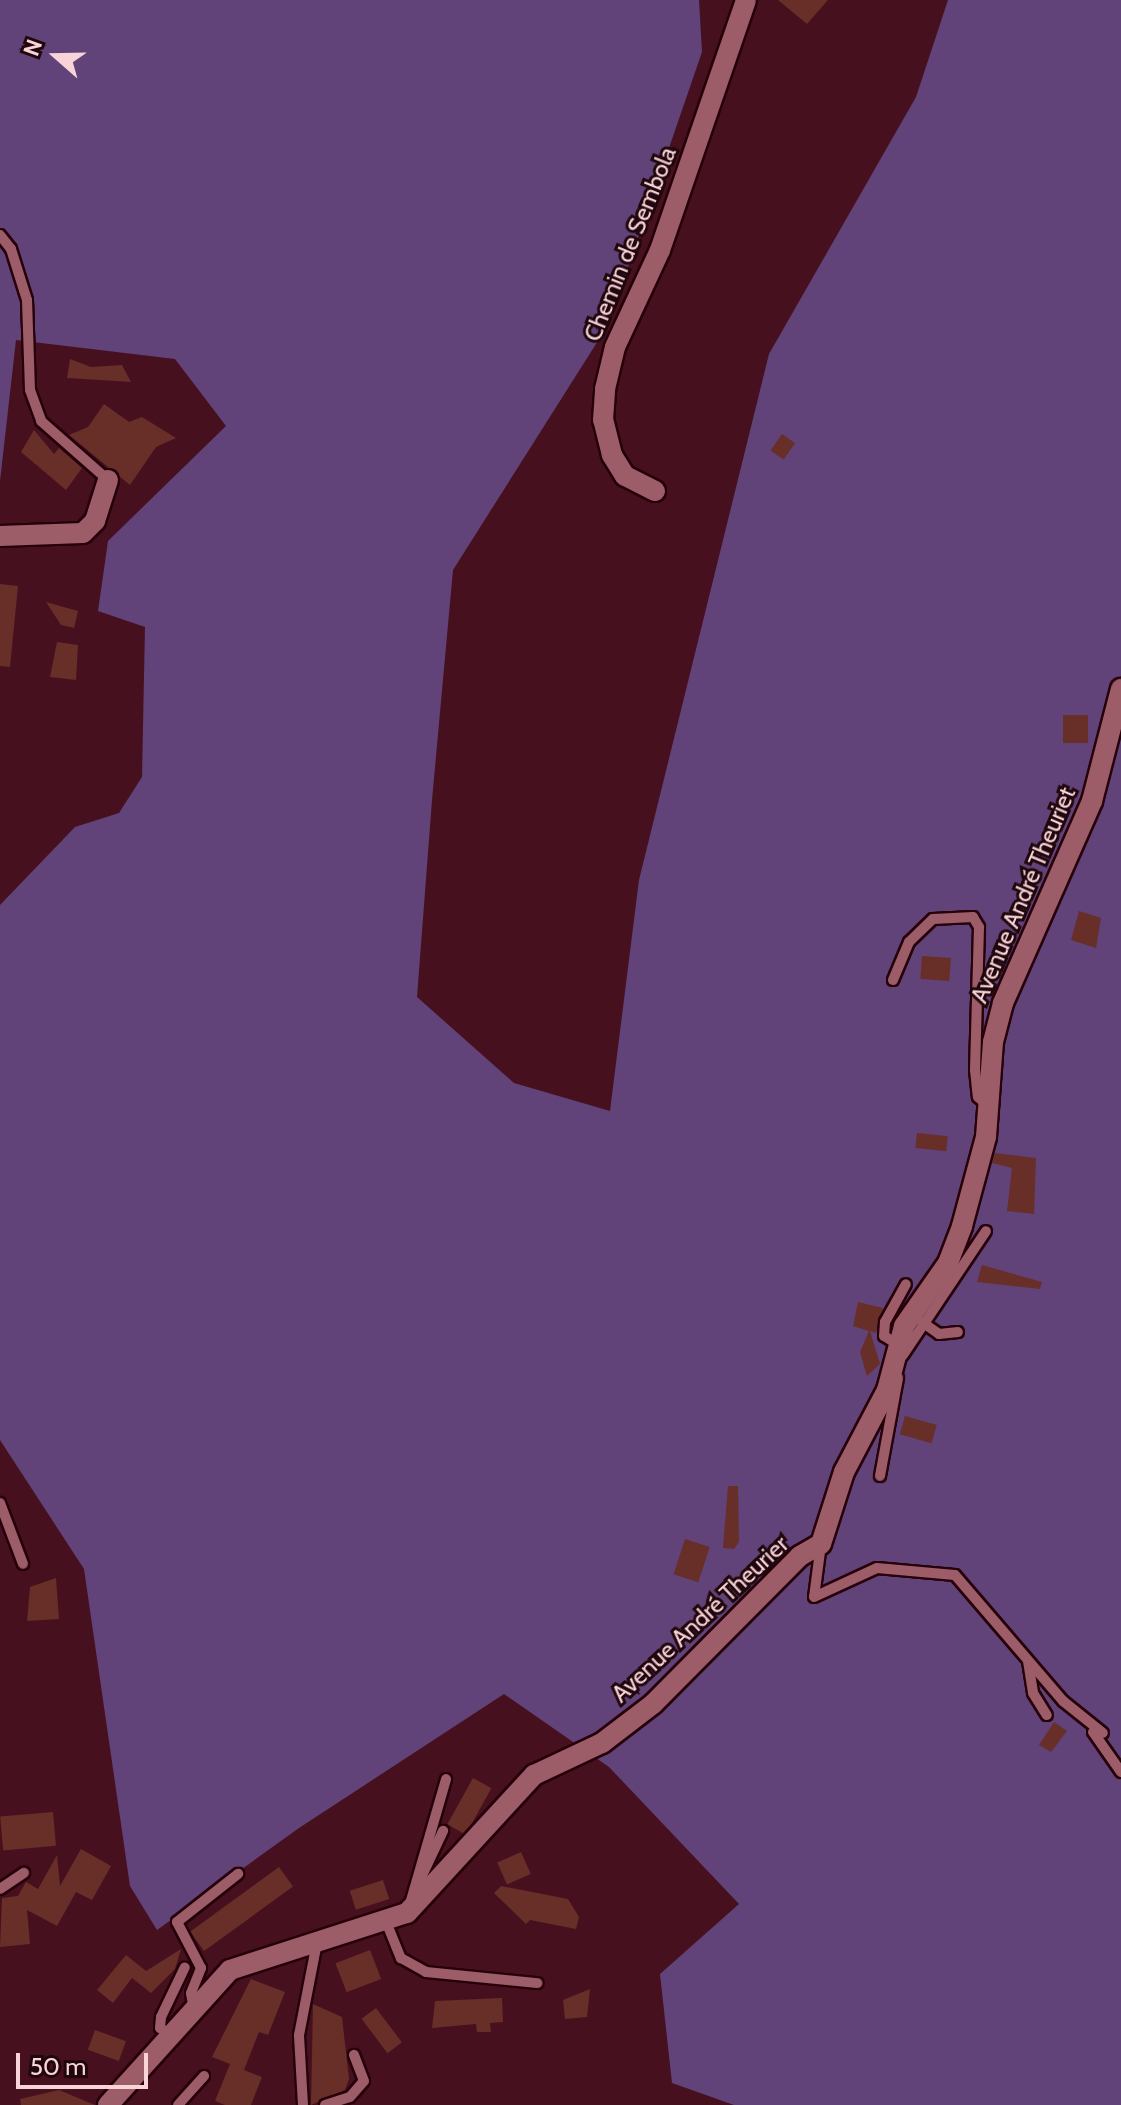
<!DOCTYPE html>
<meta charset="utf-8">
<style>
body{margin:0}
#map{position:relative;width:1121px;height:2105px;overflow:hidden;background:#47101f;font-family:Cabin,sans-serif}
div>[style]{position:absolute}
.forest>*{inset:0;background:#614379}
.building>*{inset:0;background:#682e28;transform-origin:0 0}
.roads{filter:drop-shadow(2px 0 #26010a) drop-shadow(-2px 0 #26010a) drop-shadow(0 2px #26010a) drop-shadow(0 -2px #26010a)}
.lane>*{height:10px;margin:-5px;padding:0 5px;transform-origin:5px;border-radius:5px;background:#9c5c68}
.street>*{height:20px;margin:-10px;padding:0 10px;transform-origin:10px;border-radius:10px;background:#9c5c68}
span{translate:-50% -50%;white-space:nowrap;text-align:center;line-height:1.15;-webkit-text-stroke:6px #1f070d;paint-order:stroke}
.street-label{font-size:24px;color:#f8d3d8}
.north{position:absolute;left:16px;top:16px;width:80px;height:80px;-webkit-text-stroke:6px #1f070d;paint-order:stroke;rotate:290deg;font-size:22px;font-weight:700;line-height:32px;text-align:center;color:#f8d3d8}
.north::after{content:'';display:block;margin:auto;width:28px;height:36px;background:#f8d3d8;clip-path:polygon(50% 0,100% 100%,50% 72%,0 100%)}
.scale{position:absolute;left:16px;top:2053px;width:132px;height:36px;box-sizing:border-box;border:4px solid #f8d3d8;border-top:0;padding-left:10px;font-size:24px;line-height:28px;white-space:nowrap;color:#f8d3d8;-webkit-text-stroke:6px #1f070d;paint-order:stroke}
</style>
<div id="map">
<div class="forest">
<div style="clip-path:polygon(0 0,699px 0,702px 52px,608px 325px,453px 570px,432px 800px,417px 997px,514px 1083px,610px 1111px,639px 880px,769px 354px,916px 97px,948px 0,1121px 0,1121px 2105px,734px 2105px,672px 2083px,660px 1974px,739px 1904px,609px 1767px,504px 1694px,299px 1828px,157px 1930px,130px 1886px,84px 1569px,0 1440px,0 905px,75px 827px,119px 813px,142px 777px,145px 627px,98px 611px,108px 541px,226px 426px,175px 359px,16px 340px,0 481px)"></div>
</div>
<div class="building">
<div style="clip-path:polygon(778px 0,828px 0,807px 24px)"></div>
<div style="clip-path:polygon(70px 359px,91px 367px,122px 365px,131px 382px,67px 378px)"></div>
<div style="clip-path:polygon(104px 404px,129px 422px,142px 417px,176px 438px,156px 447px,130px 485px,69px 435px,88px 427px)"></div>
<div style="clip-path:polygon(34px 430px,54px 454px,59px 448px,82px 468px,66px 490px,21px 452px)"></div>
<div style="left:782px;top:434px;width:16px;height:20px;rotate:35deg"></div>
<div style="clip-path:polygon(0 584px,18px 586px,10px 667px,0 666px)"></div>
<div style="clip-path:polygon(46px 602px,78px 611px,74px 628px,61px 625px)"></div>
<div style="clip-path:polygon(57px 642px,78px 645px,76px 680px,50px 677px)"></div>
<div style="left:1063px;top:715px;width:25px;height:28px"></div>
<div style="clip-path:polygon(1079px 911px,1101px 918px,1096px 948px,1071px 940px)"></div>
<div style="left:922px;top:956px;width:29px;height:23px;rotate:4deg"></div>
<div style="left:917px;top:1133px;width:31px;height:15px;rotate:6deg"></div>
<div style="clip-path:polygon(995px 1153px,1036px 1158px,1034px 1214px,1007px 1211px,1012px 1168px,992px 1163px)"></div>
<div style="clip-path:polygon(982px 1265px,1042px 1282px,1040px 1289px,977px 1282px)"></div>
<div style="clip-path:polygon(858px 1302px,883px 1308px,876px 1333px,870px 1331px,880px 1364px,867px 1376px,860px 1352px,869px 1331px,853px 1326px)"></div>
<div style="left:905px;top:1416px;width:33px;height:19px;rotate:16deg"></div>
<div style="clip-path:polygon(728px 1486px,738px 1486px,739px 1542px,734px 1549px,723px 1548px)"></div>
<div style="left:685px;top:1539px;width:26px;height:37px;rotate:18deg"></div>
<div style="clip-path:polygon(56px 1578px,59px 1619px,27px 1621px,30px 1587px)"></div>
<div style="clip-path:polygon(1054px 1722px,1067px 1731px,1051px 1752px,1039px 1745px)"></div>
<div style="left:473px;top:1778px;width:21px;height:53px;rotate:29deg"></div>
<div style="left:53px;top:1812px;width:34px;height:53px;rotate:85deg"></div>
<div style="clip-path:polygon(81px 1849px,111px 1866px,92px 1900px,76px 1892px,57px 1926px,27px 1910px,30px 1944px,0 1947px,2px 1898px,18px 1896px,26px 1882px,38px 1889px,57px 1855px,60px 1886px)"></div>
<div style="left:521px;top:1852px;width:24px;height:26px;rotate:66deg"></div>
<div style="left:279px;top:1867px;width:24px;height:110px;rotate:54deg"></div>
<div style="left:383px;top:1880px;width:20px;height:35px;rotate:72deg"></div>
<div style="clip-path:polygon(501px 1886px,568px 1899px,579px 1917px,576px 1929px,530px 1920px,526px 1924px,494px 1893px)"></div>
<div style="clip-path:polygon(181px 1949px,175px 1969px,151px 1993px,132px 1978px,113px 2003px,97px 1990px,126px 1955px,146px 1971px)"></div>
<div style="left:370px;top:1950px;width:31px;height:37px;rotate:69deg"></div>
<div style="clip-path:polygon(251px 1979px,285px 1992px,268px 2035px,259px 2032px,244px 2070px,262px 2077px,251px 2105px,225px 2105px,215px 2101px,230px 2064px,212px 2057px)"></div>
<div style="clip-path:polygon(590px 1989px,587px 2017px,565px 2019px,563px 2000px)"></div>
<div style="clip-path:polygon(502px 1998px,503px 2022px,490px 2023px,491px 2032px,477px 2032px,476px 2024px,432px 2028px,435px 2001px)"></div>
<div style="clip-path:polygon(313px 2004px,342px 2017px,349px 2079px,345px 2090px,311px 2105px)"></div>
<div style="left:376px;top:2008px;width:43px;height:18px;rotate:53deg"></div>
<div style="left:95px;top:2030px;width:33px;height:21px;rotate:20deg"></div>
<div style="clip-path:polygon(59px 2090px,95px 2105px,21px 2105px,20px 2099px)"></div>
</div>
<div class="roads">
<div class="lane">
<div style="left:0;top:235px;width:18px;rotate:52deg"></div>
<div style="left:11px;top:249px;width:53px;rotate:72.6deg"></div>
<div style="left:27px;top:300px;width:90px;rotate:88.1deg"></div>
<div style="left:30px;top:390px;width:33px;rotate:70deg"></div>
<div style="left:41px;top:421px;width:89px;rotate:41.4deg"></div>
<div style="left:893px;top:980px;width:41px;rotate:-67.2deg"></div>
<div style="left:909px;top:942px;width:33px;rotate:-44deg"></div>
<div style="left:933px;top:919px;width:40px;rotate:-2.9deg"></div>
<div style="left:973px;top:917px;width:12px;rotate:59deg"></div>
<div style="left:979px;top:927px;width:143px;rotate:91.6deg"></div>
<div style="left:975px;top:1070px;width:27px;rotate:84deg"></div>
<div style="left:978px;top:1097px;width:13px;rotate:39deg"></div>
<div style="left:922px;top:1322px;width:21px;rotate:35deg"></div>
<div style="left:939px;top:1334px;width:19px;rotate:-6deg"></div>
<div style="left:897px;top:1344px;width:15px;rotate:-148deg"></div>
<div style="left:884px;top:1336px;width:14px;rotate:-86deg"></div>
<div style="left:885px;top:1322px;width:43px;rotate:-61.1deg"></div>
<div style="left:903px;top:1355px;width:149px;rotate:-56.2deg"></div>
<div style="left:880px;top:1476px;width:100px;rotate:-79.6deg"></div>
<div style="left:0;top:1503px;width:65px;rotate:69.3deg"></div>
<div style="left:821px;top:1544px;width:53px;rotate:97.5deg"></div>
<div style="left:814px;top:1597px;width:69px;rotate:-24.7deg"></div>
<div style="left:877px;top:1568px;width:78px;rotate:5.1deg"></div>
<div style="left:955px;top:1575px;width:166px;rotate:49.4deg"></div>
<div style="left:1063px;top:1701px;width:51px;rotate:38.7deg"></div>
<div style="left:1028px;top:1661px;width:32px;rotate:81deg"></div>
<div style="left:1033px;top:1693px;width:26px;rotate:58deg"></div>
<div style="left:1093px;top:1732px;width:49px;rotate:55deg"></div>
<div style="left:418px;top:1884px;width:59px;rotate:-64.7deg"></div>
<div style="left:0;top:1889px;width:29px;rotate:-34deg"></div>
<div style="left:410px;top:1904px;width:130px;rotate:-73.9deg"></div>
<div style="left:387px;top:1924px;width:37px;rotate:68deg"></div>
<div style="left:401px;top:1958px;width:29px;rotate:29deg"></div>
<div style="left:426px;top:1972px;width:112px;rotate:5.7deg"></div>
<div style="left:194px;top:2009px;width:16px;rotate:-101deg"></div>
<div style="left:191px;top:1993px;width:27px;rotate:-68deg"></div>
<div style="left:201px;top:1968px;width:52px;rotate:-117.6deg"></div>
<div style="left:177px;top:1922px;width:78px;rotate:-38.2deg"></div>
<div style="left:172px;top:2036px;width:14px;rotate:-146deg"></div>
<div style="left:160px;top:2028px;width:11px;rotate:-85deg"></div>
<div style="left:161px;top:2017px;width:55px;rotate:-64.4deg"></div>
<div style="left:178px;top:2105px;width:39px;rotate:-48deg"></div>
<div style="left:303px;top:2105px;width:70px;rotate:-93.3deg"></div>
<div style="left:299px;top:2035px;width:95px;rotate:-79deg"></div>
<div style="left:325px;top:2105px;width:26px;rotate:-18deg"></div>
<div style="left:350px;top:2097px;width:21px;rotate:-49deg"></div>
<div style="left:364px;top:2081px;width:28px;rotate:-111deg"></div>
</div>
<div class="street">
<div style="left:655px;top:491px;width:34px;rotate:-153deg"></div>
<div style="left:625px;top:476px;width:25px;rotate:-122deg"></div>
<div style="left:612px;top:455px;width:36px;rotate:-104deg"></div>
<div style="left:603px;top:420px;width:31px;rotate:-86deg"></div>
<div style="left:605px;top:389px;width:43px;rotate:-76.6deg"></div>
<div style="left:615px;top:347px;width:107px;rotate:-65.1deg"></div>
<div style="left:660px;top:250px;width:264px;rotate:-71deg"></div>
<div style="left:0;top:536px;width:83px;rotate:-2.1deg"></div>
<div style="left:83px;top:533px;width:17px;rotate:-45deg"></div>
<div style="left:95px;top:521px;width:43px;rotate:-72.4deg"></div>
<div style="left:108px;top:2105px;width:182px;rotate:-47.9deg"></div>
<div style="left:230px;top:1970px;width:186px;rotate:-17.9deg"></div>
<div style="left:407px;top:1913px;width:188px;rotate:-47.4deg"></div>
<div style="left:534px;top:1775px;width:75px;rotate:-25.2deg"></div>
<div style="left:602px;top:1743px;width:64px;rotate:-37.4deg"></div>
<div style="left:653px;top:1704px;width:209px;rotate:-45.2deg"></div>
<div style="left:800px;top:1556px;width:24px;rotate:-30deg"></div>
<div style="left:821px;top:1544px;width:76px;rotate:-72.3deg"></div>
<div style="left:844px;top:1472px;width:93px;rotate:-62.3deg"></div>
<div style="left:887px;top:1390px;width:66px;rotate:-75.1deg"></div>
<div style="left:904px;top:1326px;width:77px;rotate:-55.1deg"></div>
<div style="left:948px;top:1263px;width:40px;rotate:-69deg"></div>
<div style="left:962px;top:1226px;width:92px;rotate:-74.9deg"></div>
<div style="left:986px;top:1137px;width:95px;rotate:-85.8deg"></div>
<div style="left:993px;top:1042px;width:40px;rotate:-75.6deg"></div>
<div style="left:1003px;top:1003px;width:221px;rotate:-66.2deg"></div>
<div style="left:1092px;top:801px;width:116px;rotate:-75.5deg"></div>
</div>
</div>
<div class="street-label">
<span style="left:630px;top:244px;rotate:-68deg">Chemin de Sembola</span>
<span style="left:1023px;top:895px;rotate:-67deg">Avenue André Theuriet</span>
<span style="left:700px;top:1619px;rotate:-43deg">Avenue André Theurier</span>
</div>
<div class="north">N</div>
<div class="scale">50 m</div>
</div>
